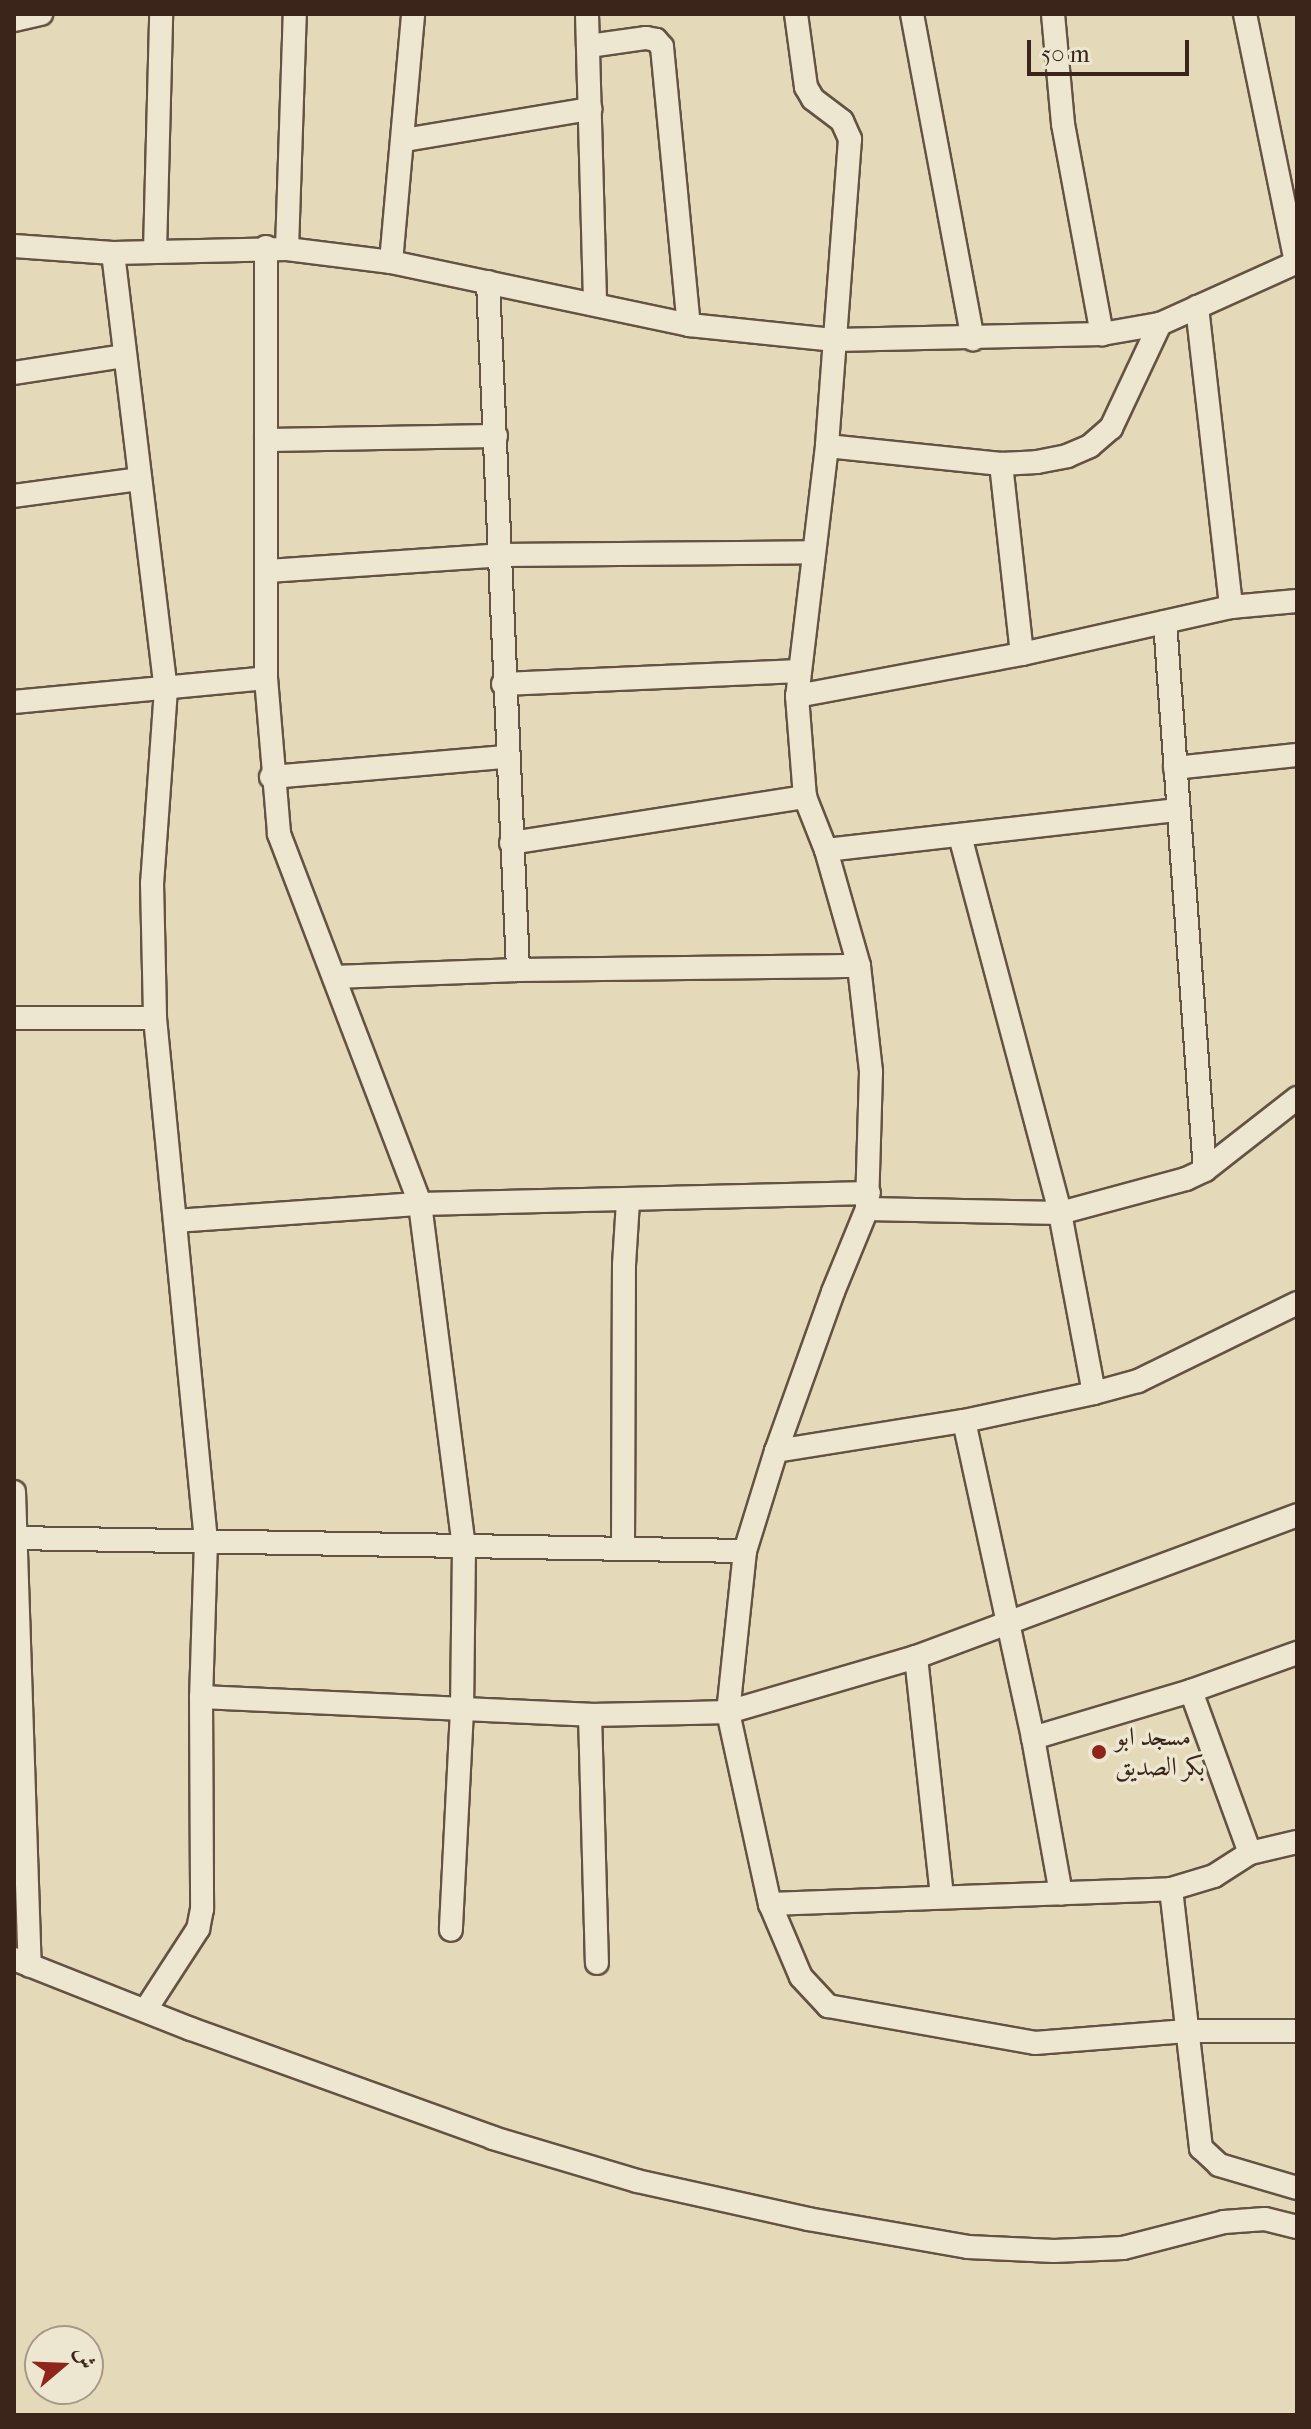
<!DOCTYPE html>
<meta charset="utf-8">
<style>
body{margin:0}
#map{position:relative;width:1311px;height:2429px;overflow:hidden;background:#e4daba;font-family:"IM FELL French Canon",Amiri,serif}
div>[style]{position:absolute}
.roads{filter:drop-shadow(2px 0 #655243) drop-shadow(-2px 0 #655243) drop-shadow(0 2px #655243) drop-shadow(0 -2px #655243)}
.minor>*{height:22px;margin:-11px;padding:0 11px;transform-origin:11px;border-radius:11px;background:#ede7d2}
.dots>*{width:22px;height:22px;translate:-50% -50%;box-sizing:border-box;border:4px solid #ede7d2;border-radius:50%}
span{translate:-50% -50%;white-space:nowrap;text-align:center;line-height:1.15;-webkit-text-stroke:7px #ede7d2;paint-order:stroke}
.poi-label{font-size:26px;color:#3b251b}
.left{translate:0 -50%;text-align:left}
.frame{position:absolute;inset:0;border:16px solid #3b251b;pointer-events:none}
.north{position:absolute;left:24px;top:2325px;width:80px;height:80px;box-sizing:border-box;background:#ede7d2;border:2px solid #a69989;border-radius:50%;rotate:71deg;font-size:22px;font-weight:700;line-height:32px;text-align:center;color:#3b251b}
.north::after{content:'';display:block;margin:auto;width:28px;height:36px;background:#8f2418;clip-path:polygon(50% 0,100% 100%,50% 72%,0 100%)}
.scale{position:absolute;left:1027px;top:40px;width:162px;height:36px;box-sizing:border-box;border:4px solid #3b251b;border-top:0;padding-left:10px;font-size:24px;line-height:28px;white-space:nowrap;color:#3b251b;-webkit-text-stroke:6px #ede7d2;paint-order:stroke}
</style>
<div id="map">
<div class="roads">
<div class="minor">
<div style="left:587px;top:14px;width:290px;rotate:88.4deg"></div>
<div style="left:796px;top:14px;width:74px;rotate:82.2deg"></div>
<div style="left:806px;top:87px;width:14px;rotate:60deg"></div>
<div style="left:813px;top:99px;width:36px;rotate:37deg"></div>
<div style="left:842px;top:121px;width:20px;rotate:66deg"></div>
<div style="left:850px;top:139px;width:308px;rotate:94.3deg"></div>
<div style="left:827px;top:446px;width:252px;rotate:96.8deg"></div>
<div style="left:797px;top:696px;width:101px;rotate:85.5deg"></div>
<div style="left:805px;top:797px;width:57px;rotate:68.4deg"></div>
<div style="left:826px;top:850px;width:121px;rotate:74.1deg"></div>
<div style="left:859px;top:966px;width:107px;rotate:83.5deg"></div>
<div style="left:871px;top:1072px;width:137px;rotate:91.7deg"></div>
<div style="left:867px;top:1209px;width:90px;rotate:112.3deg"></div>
<div style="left:833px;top:1292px;width:169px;rotate:109.7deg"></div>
<div style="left:776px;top:1451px;width:105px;rotate:107.2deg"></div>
<div style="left:745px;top:1551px;width:162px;rotate:96deg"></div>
<div style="left:728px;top:1712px;width:197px;rotate:77.7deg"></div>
<div style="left:770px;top:1904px;width:79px;rotate:67deg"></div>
<div style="left:801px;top:1977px;width:40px;rotate:47deg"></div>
<div style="left:828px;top:2006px;width:210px;rotate:10.1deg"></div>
<div style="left:1035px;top:2043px;width:152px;rotate:-4.5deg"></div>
<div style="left:1187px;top:2031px;width:110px"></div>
<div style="left:912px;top:14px;width:331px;rotate:79.4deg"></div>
<div style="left:1053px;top:14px;width:110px;rotate:84.8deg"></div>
<div style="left:1063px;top:124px;width:214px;rotate:79.5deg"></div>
<div style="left:1245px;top:14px;width:253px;rotate:78.4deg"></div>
<div style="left:14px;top:20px;width:28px;rotate:-13deg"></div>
<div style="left:589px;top:46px;width:58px;rotate:-8deg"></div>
<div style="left:646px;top:38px;width:10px;rotate:11deg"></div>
<div style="left:656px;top:40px;width:9px;rotate:49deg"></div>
<div style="left:662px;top:47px;width:279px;rotate:84.5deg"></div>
<div style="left:404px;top:140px;width:189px;rotate:-9.5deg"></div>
<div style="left:14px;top:246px;width:99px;rotate:4deg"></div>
<div style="left:113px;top:253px;width:174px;rotate:-1.3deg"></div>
<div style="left:287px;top:249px;width:105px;rotate:7.1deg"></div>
<div style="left:391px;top:262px;width:305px;rotate:11.9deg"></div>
<div style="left:689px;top:325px;width:147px;rotate:5.9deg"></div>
<div style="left:835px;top:340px;width:267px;rotate:-1.3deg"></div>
<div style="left:1102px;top:334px;width:59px;rotate:-9.8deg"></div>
<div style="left:1160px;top:324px;width:150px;rotate:-24.3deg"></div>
<div style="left:266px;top:247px;width:431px;rotate:90deg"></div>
<div style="left:266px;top:678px;width:157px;rotate:85.2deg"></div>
<div style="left:279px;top:834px;width:396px;rotate:69.1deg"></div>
<div style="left:420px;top:1204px;width:347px;rotate:82.7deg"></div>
<div style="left:464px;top:1548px;width:162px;rotate:90.7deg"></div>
<div style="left:462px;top:1710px;width:220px;rotate:92.9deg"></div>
<div style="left:287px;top:249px;width:235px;rotate:-88.1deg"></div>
<div style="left:155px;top:251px;width:237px;rotate:-88.5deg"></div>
<div style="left:113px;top:253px;width:439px;rotate:83.1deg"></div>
<div style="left:166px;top:689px;width:195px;rotate:94.1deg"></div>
<div style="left:152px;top:883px;width:135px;rotate:88.7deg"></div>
<div style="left:155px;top:1018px;width:525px;rotate:84.43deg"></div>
<div style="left:206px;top:1541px;width:156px;rotate:91.8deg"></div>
<div style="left:201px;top:1697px;width:212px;rotate:89.7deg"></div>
<div style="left:202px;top:1909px;width:20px;rotate:101deg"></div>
<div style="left:198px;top:1929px;width:95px;rotate:123deg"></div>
<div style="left:391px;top:262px;width:249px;rotate:-84.9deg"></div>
<div style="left:488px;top:282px;width:689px;rotate:87.5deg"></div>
<div style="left:1197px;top:307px;width:302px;rotate:83.5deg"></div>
<div style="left:14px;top:373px;width:111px;rotate:-8.8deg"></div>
<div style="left:266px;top:440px;width:230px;rotate:-1deg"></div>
<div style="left:827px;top:446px;width:175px;rotate:5.9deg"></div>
<div style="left:1001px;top:464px;width:36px;rotate:-3deg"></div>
<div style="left:1037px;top:462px;width:31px;rotate:-11deg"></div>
<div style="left:1067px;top:456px;width:25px;rotate:-23deg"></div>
<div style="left:1090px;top:446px;width:28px;rotate:-41deg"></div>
<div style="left:1111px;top:428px;width:115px;rotate:-64.8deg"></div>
<div style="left:1001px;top:464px;width:191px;rotate:83.7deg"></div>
<div style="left:14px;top:496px;width:126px;rotate:-7.7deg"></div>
<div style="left:268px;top:571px;width:233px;rotate:-3.9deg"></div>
<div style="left:500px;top:555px;width:314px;rotate:-0.5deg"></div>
<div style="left:1165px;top:622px;width:549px;rotate:85.83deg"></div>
<div style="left:503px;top:684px;width:297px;rotate:-2.5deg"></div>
<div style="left:797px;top:696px;width:229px;rotate:-10.6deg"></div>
<div style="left:1022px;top:654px;width:214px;rotate:-12.7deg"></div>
<div style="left:1231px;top:607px;width:66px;rotate:-5.2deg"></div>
<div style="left:14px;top:702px;width:253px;rotate:-5.4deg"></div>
<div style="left:1175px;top:768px;width:123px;rotate:-6.1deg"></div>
<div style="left:271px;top:777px;width:236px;rotate:-4.9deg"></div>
<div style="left:960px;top:836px;width:390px;rotate:75.1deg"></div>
<div style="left:1060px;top:1213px;width:183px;rotate:79.3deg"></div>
<div style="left:511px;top:843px;width:298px;rotate:-8.9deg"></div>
<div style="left:826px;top:850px;width:354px;rotate:-6.5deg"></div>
<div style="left:334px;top:977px;width:184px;rotate:-2.2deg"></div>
<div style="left:518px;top:970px;width:341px;rotate:-0.7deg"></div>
<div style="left:14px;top:1018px;width:141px"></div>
<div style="left:867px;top:1209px;width:193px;rotate:1.2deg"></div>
<div style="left:1060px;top:1213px;width:131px;rotate:-15.1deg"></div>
<div style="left:1186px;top:1179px;width:21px;rotate:-25deg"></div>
<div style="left:1205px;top:1170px;width:117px;rotate:-38deg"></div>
<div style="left:175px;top:1221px;width:246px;rotate:-4deg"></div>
<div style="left:420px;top:1204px;width:449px;rotate:-1.4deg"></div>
<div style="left:964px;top:1421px;width:324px;rotate:77.7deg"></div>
<div style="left:1033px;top:1738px;width:158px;rotate:79.8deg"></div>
<div style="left:776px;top:1451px;width:190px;rotate:-9.1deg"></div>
<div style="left:964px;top:1421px;width:133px;rotate:-12.2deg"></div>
<div style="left:1094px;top:1393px;width:46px;rotate:-15.3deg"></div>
<div style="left:1138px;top:1381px;width:177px;rotate:-26.1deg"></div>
<div style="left:14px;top:1492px;width:474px;rotate:88.1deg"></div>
<div style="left:14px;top:1538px;width:731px;rotate:1.02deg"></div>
<div style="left:623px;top:1547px;width:282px;rotate:-89.8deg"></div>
<div style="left:624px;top:1265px;width:64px;rotate:-86.4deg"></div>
<div style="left:916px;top:1657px;width:240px;rotate:83.8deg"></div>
<div style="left:1191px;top:1691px;width:172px;rotate:70deg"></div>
<div style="left:201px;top:1697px;width:389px;rotate:2.6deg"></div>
<div style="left:590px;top:1715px;width:138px;rotate:-1.2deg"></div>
<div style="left:728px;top:1712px;width:196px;rotate:-16.3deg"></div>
<div style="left:916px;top:1657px;width:407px;rotate:-20.4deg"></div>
<div style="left:590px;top:1715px;width:248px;rotate:88.4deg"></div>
<div style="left:1033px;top:1738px;width:165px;rotate:-16.6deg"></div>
<div style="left:1191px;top:1691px;width:113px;rotate:-19.7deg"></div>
<div style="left:1171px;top:1889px;width:261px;rotate:83.4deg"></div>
<div style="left:1201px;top:2148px;width:25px;rotate:43deg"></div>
<div style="left:1219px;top:2165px;width:81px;rotate:16.4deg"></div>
<div style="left:770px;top:1904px;width:401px;rotate:-2.1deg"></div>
<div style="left:1171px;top:1889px;width:45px;rotate:-16.8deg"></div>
<div style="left:1214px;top:1876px;width:43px;rotate:-32.6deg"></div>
<div style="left:1250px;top:1853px;width:48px;rotate:-13.2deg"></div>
<div style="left:14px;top:1959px;width:190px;rotate:21.6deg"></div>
<div style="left:191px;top:2029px;width:321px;rotate:19.8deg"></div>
<div style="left:493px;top:2138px;width:150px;rotate:16.6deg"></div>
<div style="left:637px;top:2181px;width:175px;rotate:12.5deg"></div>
<div style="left:808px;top:2219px;width:162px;rotate:9.9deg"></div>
<div style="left:968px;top:2247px;width:86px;rotate:2.7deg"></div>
<div style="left:1054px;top:2251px;width:69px;rotate:-2.5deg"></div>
<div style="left:1123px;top:2248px;width:104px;rotate:-14.4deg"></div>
<div style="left:1224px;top:2222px;width:41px;rotate:-4.2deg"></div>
<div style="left:1265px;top:2219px;width:33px;rotate:14deg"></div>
</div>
</div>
<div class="dots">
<div style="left:1099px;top:1752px;background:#8f2418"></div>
</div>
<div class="poi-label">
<span class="left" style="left:1115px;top:1752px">مسجد ابو<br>بكر الصديق</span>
</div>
<div class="frame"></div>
<div class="north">ش</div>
<div class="scale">50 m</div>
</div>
